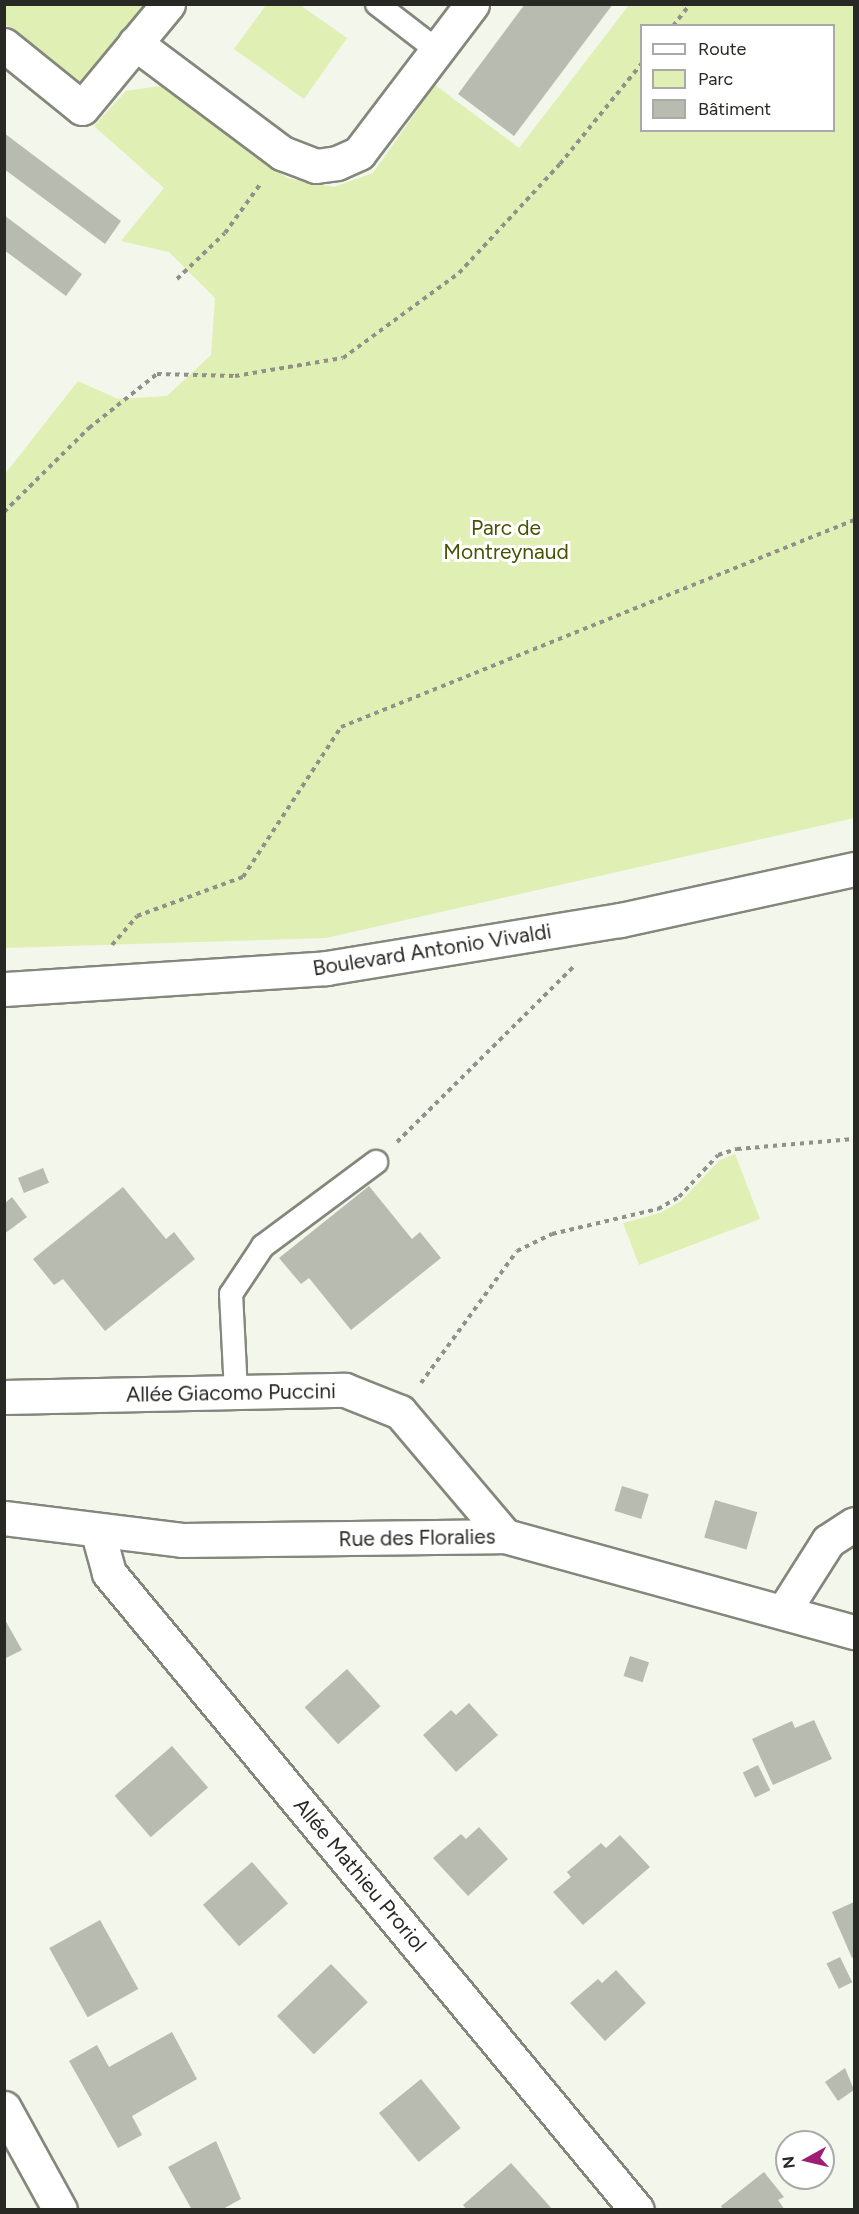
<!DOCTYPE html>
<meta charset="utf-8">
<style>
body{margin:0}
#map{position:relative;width:859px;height:2214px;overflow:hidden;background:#f3f6eb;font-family:Figtree,sans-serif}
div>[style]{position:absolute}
.green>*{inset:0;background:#e0efb3}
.building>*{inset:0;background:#b8bbb0;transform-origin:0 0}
.path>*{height:4px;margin-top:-2px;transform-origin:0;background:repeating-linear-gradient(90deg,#90928a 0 4.5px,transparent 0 9px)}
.roads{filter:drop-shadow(2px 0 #84877c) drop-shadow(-2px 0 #84877c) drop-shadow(0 2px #84877c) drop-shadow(0 -2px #84877c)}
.lane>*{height:22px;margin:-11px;padding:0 11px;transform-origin:11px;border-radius:11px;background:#fff}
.street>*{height:33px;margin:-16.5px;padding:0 16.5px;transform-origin:16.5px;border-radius:16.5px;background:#fff}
.secondary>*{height:33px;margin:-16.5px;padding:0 16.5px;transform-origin:16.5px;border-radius:16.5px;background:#fff}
span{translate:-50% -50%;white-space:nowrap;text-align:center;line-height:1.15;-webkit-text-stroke:6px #fff;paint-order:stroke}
.park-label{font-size:21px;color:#475302}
.street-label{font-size:21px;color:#282925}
.frame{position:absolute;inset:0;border:6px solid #282925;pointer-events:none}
.legend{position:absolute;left:640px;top:24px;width:195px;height:108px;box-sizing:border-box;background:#fff;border:2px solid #a9a9a8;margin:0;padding:8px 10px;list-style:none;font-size:18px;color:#282925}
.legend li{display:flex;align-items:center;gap:12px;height:30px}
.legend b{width:30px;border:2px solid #a9a9a8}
.north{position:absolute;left:775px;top:2130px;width:60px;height:60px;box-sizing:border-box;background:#fff;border:2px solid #a9a9a8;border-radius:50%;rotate:262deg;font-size:16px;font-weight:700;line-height:24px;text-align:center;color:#282925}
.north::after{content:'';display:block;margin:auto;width:21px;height:27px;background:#9d1e72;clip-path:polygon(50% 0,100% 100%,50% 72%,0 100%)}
</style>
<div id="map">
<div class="green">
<div style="clip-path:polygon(4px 5px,155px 5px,89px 89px,5px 24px)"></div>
<div style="clip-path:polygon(266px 5px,300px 5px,347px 38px,304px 99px,234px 49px)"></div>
<div style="clip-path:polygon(evenodd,629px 5px,854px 5px,854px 818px,326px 938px,5px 948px,5px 474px,78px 381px,118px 399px,167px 396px,211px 355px,215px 298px,169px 252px,121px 241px,164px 188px,94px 126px,126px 91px,160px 86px,287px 178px,334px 187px,373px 173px,435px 85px,519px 148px,629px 5px,642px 26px,834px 26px,834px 130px,642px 130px,642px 26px)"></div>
<div style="clip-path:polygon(735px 1154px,760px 1219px,639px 1265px,623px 1223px,660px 1213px,681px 1201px,720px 1160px)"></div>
</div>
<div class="building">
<div style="clip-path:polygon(525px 4px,613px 4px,514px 136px,458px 94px)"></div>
<div style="clip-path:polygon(4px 133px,121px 221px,105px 244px,4px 169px)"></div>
<div style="clip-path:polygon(4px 215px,82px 274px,66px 296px,4px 250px)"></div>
<div style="left:43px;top:1168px;width:16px;height:27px;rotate:68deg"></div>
<div style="clip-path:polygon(369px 1186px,412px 1239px,420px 1232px,441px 1258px,351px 1330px,309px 1278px,301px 1284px,279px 1258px)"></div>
<div style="clip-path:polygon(123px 1187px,166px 1239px,174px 1232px,195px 1259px,105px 1331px,63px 1279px,54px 1285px,33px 1259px)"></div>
<div style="clip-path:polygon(12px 1197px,27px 1217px,4px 1234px,4px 1204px)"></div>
<div style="left:622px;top:1486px;width:28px;height:26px;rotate:17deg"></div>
<div style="left:715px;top:1500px;width:44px;height:39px;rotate:16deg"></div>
<div style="clip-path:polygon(4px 1618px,22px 1650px,4px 1659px)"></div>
<div style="left:630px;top:1656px;width:20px;height:21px;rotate:18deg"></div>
<div style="left:347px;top:1669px;width:50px;height:57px;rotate:48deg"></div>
<div style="clip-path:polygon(469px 1703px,498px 1735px,456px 1772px,423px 1735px,451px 1710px,456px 1715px)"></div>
<div style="clip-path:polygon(814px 1720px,832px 1759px,773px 1785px,752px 1739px,792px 1721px,795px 1728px)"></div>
<div style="left:172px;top:1746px;width:55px;height:76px;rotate:49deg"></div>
<div style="left:758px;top:1765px;width:28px;height:17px;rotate:64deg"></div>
<div style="clip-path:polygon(479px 1827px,508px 1859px,468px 1896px,433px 1858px,461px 1834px,466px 1839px)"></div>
<div style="clip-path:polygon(620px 1835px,650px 1867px,583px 1925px,553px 1892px,571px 1877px,567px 1872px,601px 1843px,606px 1848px)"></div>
<div style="left:252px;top:1862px;width:55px;height:65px;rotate:49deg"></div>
<div style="clip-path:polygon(854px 1902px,854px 1957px,852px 1958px,832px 1912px)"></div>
<div style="left:100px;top:1920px;width:79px;height:58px;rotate:61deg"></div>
<div style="left:840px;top:1957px;width:28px;height:15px;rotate:64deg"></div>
<div style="left:331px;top:1964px;width:53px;height:75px;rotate:46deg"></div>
<div style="clip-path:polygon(616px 1970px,646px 2003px,605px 2041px,570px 2003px,598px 1979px,602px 1983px)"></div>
<div style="clip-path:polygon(172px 2032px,197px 2079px,132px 2116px,142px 2135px,118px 2148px,69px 2061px,97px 2045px,109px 2067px)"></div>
<div style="clip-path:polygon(845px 2068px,854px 2090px,838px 2101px,825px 2082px)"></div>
<div style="left:421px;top:2079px;width:63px;height:54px;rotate:51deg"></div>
<div style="clip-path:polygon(216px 2141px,241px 2199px,221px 2210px,192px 2210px,168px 2167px)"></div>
<div style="clip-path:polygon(511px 2163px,553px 2210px,467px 2210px,463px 2205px)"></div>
<div style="clip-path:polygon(764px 2172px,784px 2197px,778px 2200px,785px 2210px,723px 2210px,721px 2206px)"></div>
</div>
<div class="path">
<div style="left:673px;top:26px;width:28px;rotate:-52deg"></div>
<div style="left:177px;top:279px;width:66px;rotate:-43.8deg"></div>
<div style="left:225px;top:233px;width:62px;rotate:-54.2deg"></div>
<div style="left:4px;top:512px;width:120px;rotate:-44.7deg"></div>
<div style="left:89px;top:428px;width:87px;rotate:-38.5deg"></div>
<div style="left:157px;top:374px;width:78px;rotate:1.5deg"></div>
<div style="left:235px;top:376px;width:109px;rotate:-9.5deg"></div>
<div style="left:343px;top:358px;width:144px;rotate:-36.2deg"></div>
<div style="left:459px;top:273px;width:149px;rotate:-47.2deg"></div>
<div style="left:560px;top:164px;width:130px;rotate:-50.9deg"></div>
<div style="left:112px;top:945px;width:38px;rotate:-49deg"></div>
<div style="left:137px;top:916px;width:113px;rotate:-20.2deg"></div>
<div style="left:243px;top:877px;width:179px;rotate:-56.8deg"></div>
<div style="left:341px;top:727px;width:553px;rotate:-21.97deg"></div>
<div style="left:397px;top:1142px;width:251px;rotate:-44.8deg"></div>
<div style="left:421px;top:1383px;width:163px;rotate:-54deg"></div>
<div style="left:517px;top:1251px;width:39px;rotate:-26deg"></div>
<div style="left:552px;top:1234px;width:109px;rotate:-13.3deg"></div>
<div style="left:658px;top:1209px;width:24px;rotate:-30deg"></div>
<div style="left:679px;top:1197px;width:57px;rotate:-47.1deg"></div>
<div style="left:718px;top:1155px;width:20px;rotate:-18deg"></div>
<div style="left:737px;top:1149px;width:117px;rotate:-4.9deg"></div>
</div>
<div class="roads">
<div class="lane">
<div style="left:377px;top:4px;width:77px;rotate:37.6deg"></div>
<div style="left:236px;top:1392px;width:98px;rotate:-92.9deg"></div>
<div style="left:231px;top:1294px;width:58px;rotate:-56.3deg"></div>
<div style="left:263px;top:1246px;width:141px;rotate:-36.6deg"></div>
</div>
<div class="street">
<div style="left:135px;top:43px;width:184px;rotate:36.8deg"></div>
<div style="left:282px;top:153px;width:36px;rotate:21deg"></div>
<div style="left:316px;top:166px;width:21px;rotate:-8deg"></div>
<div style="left:337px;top:163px;width:24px;rotate:-24deg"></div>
<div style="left:359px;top:153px;width:187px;rotate:-52.8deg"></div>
<div style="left:4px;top:45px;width:100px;rotate:38.9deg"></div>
<div style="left:82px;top:108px;width:135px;rotate:-50.4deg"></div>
<div style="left:4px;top:1397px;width:341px;rotate:-1.2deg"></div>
<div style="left:345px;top:1390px;width:59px;rotate:21.8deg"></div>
<div style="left:400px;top:1412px;width:162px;rotate:49.7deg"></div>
<div style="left:4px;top:1518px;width:179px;rotate:7deg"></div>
<div style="left:182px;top:1540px;width:323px;rotate:-0.7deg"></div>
<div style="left:505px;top:1536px;width:362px;rotate:15.4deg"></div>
<div style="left:98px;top:1533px;width:41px;rotate:74.6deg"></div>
<div style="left:109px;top:1573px;width:827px;rotate:50.35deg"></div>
<div style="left:783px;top:1612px;width:84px;rotate:-57.6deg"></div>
<div style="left:828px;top:1541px;width:31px;rotate:-33deg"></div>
<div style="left:4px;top:2108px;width:116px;rotate:61.2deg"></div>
</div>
<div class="secondary">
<div style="left:4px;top:989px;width:323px;rotate:-3.7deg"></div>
<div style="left:326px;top:968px;width:298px;rotate:-9.3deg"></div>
<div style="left:620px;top:920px;width:239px;rotate:-12.3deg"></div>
</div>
</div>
<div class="park-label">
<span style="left:506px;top:540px">Parc de<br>Montreynaud</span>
</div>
<div class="street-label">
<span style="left:432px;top:950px;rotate:-9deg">Boulevard Antonio Vivaldi</span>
<span style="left:231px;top:1393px;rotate:-1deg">Allée Giacomo Puccini</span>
<span style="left:417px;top:1538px;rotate:-1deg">Rue des Floralies</span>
<span style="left:360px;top:1875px;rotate:50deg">Allée Mathieu Proriol</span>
</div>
<div class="frame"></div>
<ul class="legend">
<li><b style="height:8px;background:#fff"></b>Route</li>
<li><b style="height:16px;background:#e0efb3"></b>Parc</li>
<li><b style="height:16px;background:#b8bbb0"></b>Bâtiment</li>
</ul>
<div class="north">N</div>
</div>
